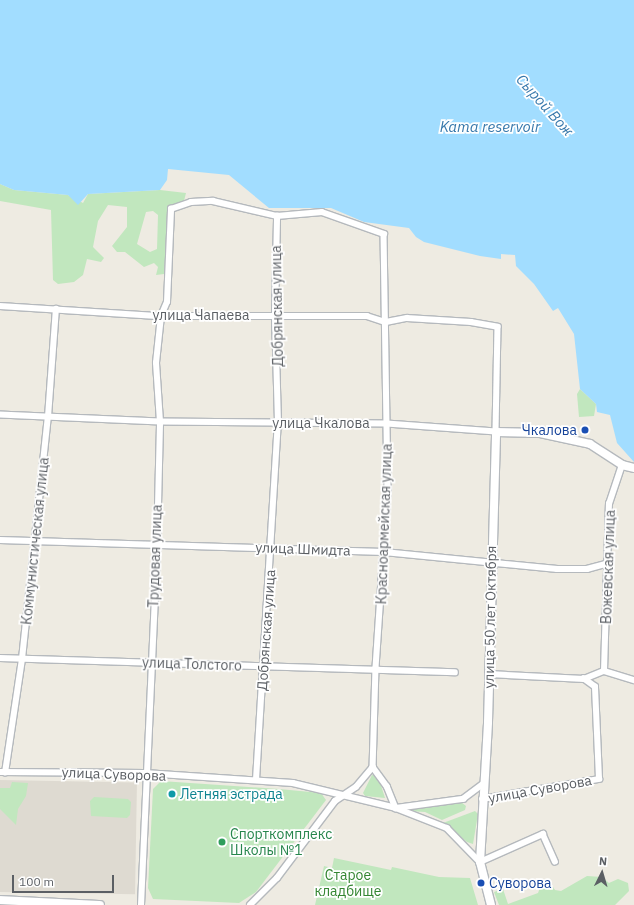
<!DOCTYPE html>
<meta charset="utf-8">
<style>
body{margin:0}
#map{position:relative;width:634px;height:905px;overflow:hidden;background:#eeebe2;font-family:"IBM Plex Sans",sans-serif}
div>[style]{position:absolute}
.education>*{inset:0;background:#dedad1;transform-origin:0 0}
.green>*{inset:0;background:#c1e7be}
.water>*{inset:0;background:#a2ddff}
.roads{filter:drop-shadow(1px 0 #b5b9bd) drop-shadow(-1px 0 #b5b9bd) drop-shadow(0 1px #b5b9bd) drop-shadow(0 -1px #b5b9bd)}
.street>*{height:5.5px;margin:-2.75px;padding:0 2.75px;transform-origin:2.75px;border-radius:2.75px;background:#fff}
.secondary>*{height:8px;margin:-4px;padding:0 4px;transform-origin:4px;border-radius:4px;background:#fff}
.dots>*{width:11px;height:11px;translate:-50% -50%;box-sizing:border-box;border:2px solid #fff;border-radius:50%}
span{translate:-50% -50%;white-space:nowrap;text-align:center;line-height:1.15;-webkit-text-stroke:3.5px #fff;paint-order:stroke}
.street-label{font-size:14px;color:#5b5f64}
.transit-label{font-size:14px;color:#164399}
.right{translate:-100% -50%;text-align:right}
.left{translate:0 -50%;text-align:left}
.culture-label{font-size:14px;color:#0d838f}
.leisure-label{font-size:14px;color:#27864d}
.park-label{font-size:14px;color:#338531}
.water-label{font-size:15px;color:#3879ac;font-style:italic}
.north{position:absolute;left:582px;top:853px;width:40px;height:40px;-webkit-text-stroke:3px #fff;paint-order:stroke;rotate:5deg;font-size:11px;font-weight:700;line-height:16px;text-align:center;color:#5b5f64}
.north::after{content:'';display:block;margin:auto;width:14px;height:18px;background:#5b5f64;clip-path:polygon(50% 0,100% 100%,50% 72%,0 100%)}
.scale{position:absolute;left:12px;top:875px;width:102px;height:18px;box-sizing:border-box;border:2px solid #5b5f64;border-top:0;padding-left:5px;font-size:12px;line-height:14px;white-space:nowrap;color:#5b5f64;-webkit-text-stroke:3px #fff;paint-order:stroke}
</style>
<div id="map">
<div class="education">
<div style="left:0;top:780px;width:137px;height:112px;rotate:1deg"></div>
</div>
<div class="green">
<div style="clip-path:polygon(evenodd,0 184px,14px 190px,68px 195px,83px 203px,88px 194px,160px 190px,186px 193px,184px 201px,169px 208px,164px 274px,156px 275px,158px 267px,154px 263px,144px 267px,125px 252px,117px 252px,112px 246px,127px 227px,127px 207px,108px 205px,98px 221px,93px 247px,104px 258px,101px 262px,87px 259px,83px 275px,74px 282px,58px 284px,53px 280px,51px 210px,0 201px,0 184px,153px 211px,158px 215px,157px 249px,150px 252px,137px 244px,146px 212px,153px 211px)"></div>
<div style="clip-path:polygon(580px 389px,596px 404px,594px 416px,579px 417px,577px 394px)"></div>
<div style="clip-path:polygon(372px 775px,378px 776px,385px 798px,365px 796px,363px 793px)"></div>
<div style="clip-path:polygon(161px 781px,279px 789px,321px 793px,326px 800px,256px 892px,239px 903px,153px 899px,148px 888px,153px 789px)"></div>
<div style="clip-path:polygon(12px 782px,28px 783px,26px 796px,18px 809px,16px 825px,0 809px,0 788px,10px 788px)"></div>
<div style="clip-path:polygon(94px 797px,128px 799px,131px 802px,130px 815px,127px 818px,91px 816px,90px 801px)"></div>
<div style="clip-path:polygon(461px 802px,466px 806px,465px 810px,442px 820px,425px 812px,409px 811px,409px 808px)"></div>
<div style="clip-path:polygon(475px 811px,478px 814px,473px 844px,467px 842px,443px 823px)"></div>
<div style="clip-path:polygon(334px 858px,391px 870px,392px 867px,439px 877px,470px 878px,478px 905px,315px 905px,324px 866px,332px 868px)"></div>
<div style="clip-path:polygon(587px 876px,602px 877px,609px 883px,618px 879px,628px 883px,629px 891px,615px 905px,499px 905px,494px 892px,503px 889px,508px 904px,538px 893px,542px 882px,549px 881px,555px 890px,561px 891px)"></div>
</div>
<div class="water">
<div style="clip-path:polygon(0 0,634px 0,634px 462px,617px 443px,610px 415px,597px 412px,596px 404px,580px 389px,574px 334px,558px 308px,553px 311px,534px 284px,516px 266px,515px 255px,501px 254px,501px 259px,480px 256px,424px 242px,416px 237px,409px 228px,364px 222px,331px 208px,269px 208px,229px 175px,168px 169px,167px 180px,160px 190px,88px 194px,78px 205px,68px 195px,14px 190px,0 184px)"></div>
</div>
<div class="roads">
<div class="street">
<div style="left:0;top:306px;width:161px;rotate:3.6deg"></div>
<div style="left:161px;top:316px;width:206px"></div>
<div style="left:367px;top:316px;width:20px;rotate:18deg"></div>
<div style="left:386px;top:322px;width:21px;rotate:-11deg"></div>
<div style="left:407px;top:318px;width:64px;rotate:3.6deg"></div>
<div style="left:471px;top:322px;width:27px;rotate:10deg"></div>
<div style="left:498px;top:327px;width:105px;rotate:91.1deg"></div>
<div style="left:496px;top:432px;width:109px;rotate:-175.8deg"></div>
<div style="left:387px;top:424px;width:227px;rotate:-179.5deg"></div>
<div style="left:160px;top:422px;width:160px;rotate:-177.5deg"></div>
<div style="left:0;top:540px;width:384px;rotate:1.8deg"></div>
<div style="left:384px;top:552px;width:174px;rotate:5.6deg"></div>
<div style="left:557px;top:569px;width:30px"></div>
<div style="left:587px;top:569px;width:20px;rotate:-15deg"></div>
<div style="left:0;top:658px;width:455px;rotate:1.8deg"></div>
<div style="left:604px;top:671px;width:167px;rotate:-88.3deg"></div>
<div style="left:609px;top:504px;width:41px;rotate:-71.6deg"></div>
<div style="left:604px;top:671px;width:31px;rotate:17deg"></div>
<div style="left:489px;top:674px;width:95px;rotate:3deg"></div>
<div style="left:584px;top:679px;width:22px;rotate:-22deg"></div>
<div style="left:373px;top:767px;width:24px;rotate:54deg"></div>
<div style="left:387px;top:786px;width:24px;rotate:68deg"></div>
<div style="left:396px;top:808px;width:55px;rotate:21.4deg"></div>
<div style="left:447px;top:828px;width:47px;rotate:45.9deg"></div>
<div style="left:480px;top:862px;width:69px;rotate:-24deg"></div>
<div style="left:543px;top:834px;width:30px;rotate:66deg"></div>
<div style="left:0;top:772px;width:145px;rotate:0.4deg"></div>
<div style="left:145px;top:773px;width:148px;rotate:3.9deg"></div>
<div style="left:293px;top:783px;width:106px;rotate:13.6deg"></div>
<div style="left:396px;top:808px;width:68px;rotate:-7.7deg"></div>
<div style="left:463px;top:799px;width:25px;rotate:-37deg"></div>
<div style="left:5px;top:773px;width:115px;rotate:-81.5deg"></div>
<div style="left:22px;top:659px;width:243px;rotate:-83.9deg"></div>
<div style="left:48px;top:417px;width:108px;rotate:-85.8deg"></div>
<div style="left:256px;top:780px;width:358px;rotate:-86.5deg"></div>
<div style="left:278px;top:423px;width:108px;rotate:-91.6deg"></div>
<div style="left:275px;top:315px;width:99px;rotate:-88.8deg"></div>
<div style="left:482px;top:799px;width:119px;rotate:-9.7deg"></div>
<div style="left:599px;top:779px;width:92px;rotate:-92.5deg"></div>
<div style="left:595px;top:687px;width:14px;rotate:-144deg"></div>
<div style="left:141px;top:905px;width:358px;rotate:-87.4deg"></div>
<div style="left:157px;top:547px;width:125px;rotate:-88.6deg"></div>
<div style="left:160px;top:422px;width:59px;rotate:-93.9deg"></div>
<div style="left:156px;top:363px;width:47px;rotate:-83.9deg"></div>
<div style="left:161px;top:316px;width:15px;rotate:-67deg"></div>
<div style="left:167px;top:302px;width:93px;rotate:-87.5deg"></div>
<div style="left:171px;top:209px;width:21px;rotate:-19deg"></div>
<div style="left:191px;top:202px;width:22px;rotate:-3deg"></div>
<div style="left:213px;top:201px;width:66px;rotate:13.2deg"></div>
<div style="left:277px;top:216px;width:45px;rotate:-5.1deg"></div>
<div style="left:322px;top:212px;width:66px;rotate:19.5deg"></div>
<div style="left:384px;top:234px;width:258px;rotate:89.1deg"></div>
<div style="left:388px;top:492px;width:176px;rotate:93.9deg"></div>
<div style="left:376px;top:668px;width:99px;rotate:91.7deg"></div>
<div style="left:250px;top:905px;width:38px;rotate:-45deg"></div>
<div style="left:277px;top:878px;width:96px;rotate:-53deg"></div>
<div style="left:335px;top:801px;width:25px;rotate:-34deg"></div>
<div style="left:356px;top:787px;width:26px;rotate:-50deg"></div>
</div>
<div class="secondary">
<div style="left:0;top:900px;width:100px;rotate:2.9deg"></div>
<div style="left:491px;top:905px;width:44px;rotate:-104.3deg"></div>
<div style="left:480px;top:862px;width:140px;rotate:-86.7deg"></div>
<div style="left:488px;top:722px;width:290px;rotate:-88.4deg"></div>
<div style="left:496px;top:432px;width:44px;rotate:1.3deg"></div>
<div style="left:540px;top:433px;width:51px;rotate:12.4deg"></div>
<div style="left:590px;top:444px;width:38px;rotate:33deg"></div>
<div style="left:622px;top:465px;width:12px;rotate:14deg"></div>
</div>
</div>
<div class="dots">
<div style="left:585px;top:430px;background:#1a4fb4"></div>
<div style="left:172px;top:794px;background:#0f9aa8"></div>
<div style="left:222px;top:842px;background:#2e9e5b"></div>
<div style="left:481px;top:883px;background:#1a4fb4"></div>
</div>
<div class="street-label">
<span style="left:277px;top:306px;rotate:-91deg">Добрянская улица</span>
<span style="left:201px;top:315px">улица Чапаева</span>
<span style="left:321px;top:423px">улица Чкалова</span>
<span style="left:384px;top:524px;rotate:-88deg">Красноармейская улица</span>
<span style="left:35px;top:541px;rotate:-84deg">Коммунистическая улица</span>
<span style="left:303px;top:549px;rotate:2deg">улица Шмидта</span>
<span style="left:155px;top:556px;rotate:-88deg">Трудовая улица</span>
<span style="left:608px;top:567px;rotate:-88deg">Вожевская улица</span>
<span style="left:490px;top:617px;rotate:-89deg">улица 50 лет Октября</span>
<span style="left:266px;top:630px;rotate:-86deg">Добрянская улица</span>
<span style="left:192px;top:664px;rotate:2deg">улица Толстого</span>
<span style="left:114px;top:774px;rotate:2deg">улица Суворова</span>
<span style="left:540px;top:789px;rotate:-10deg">улица Суворова</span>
</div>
<div class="transit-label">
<span class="right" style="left:577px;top:430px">Чкалова</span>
<span class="left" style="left:489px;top:883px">Суворова</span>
</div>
<div class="culture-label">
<span class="left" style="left:180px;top:794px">Летняя эстрада</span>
</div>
<div class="leisure-label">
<span class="left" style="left:230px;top:842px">Спорткомплекс<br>Школы №1</span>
</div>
<div class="park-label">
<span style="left:348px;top:883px">Старое<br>кладбище</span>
</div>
<div class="water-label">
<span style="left:545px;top:105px;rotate:48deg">Сырой Вож</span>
<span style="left:490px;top:127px">Kama reservoir</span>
</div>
<div class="north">N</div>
<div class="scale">100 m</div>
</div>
